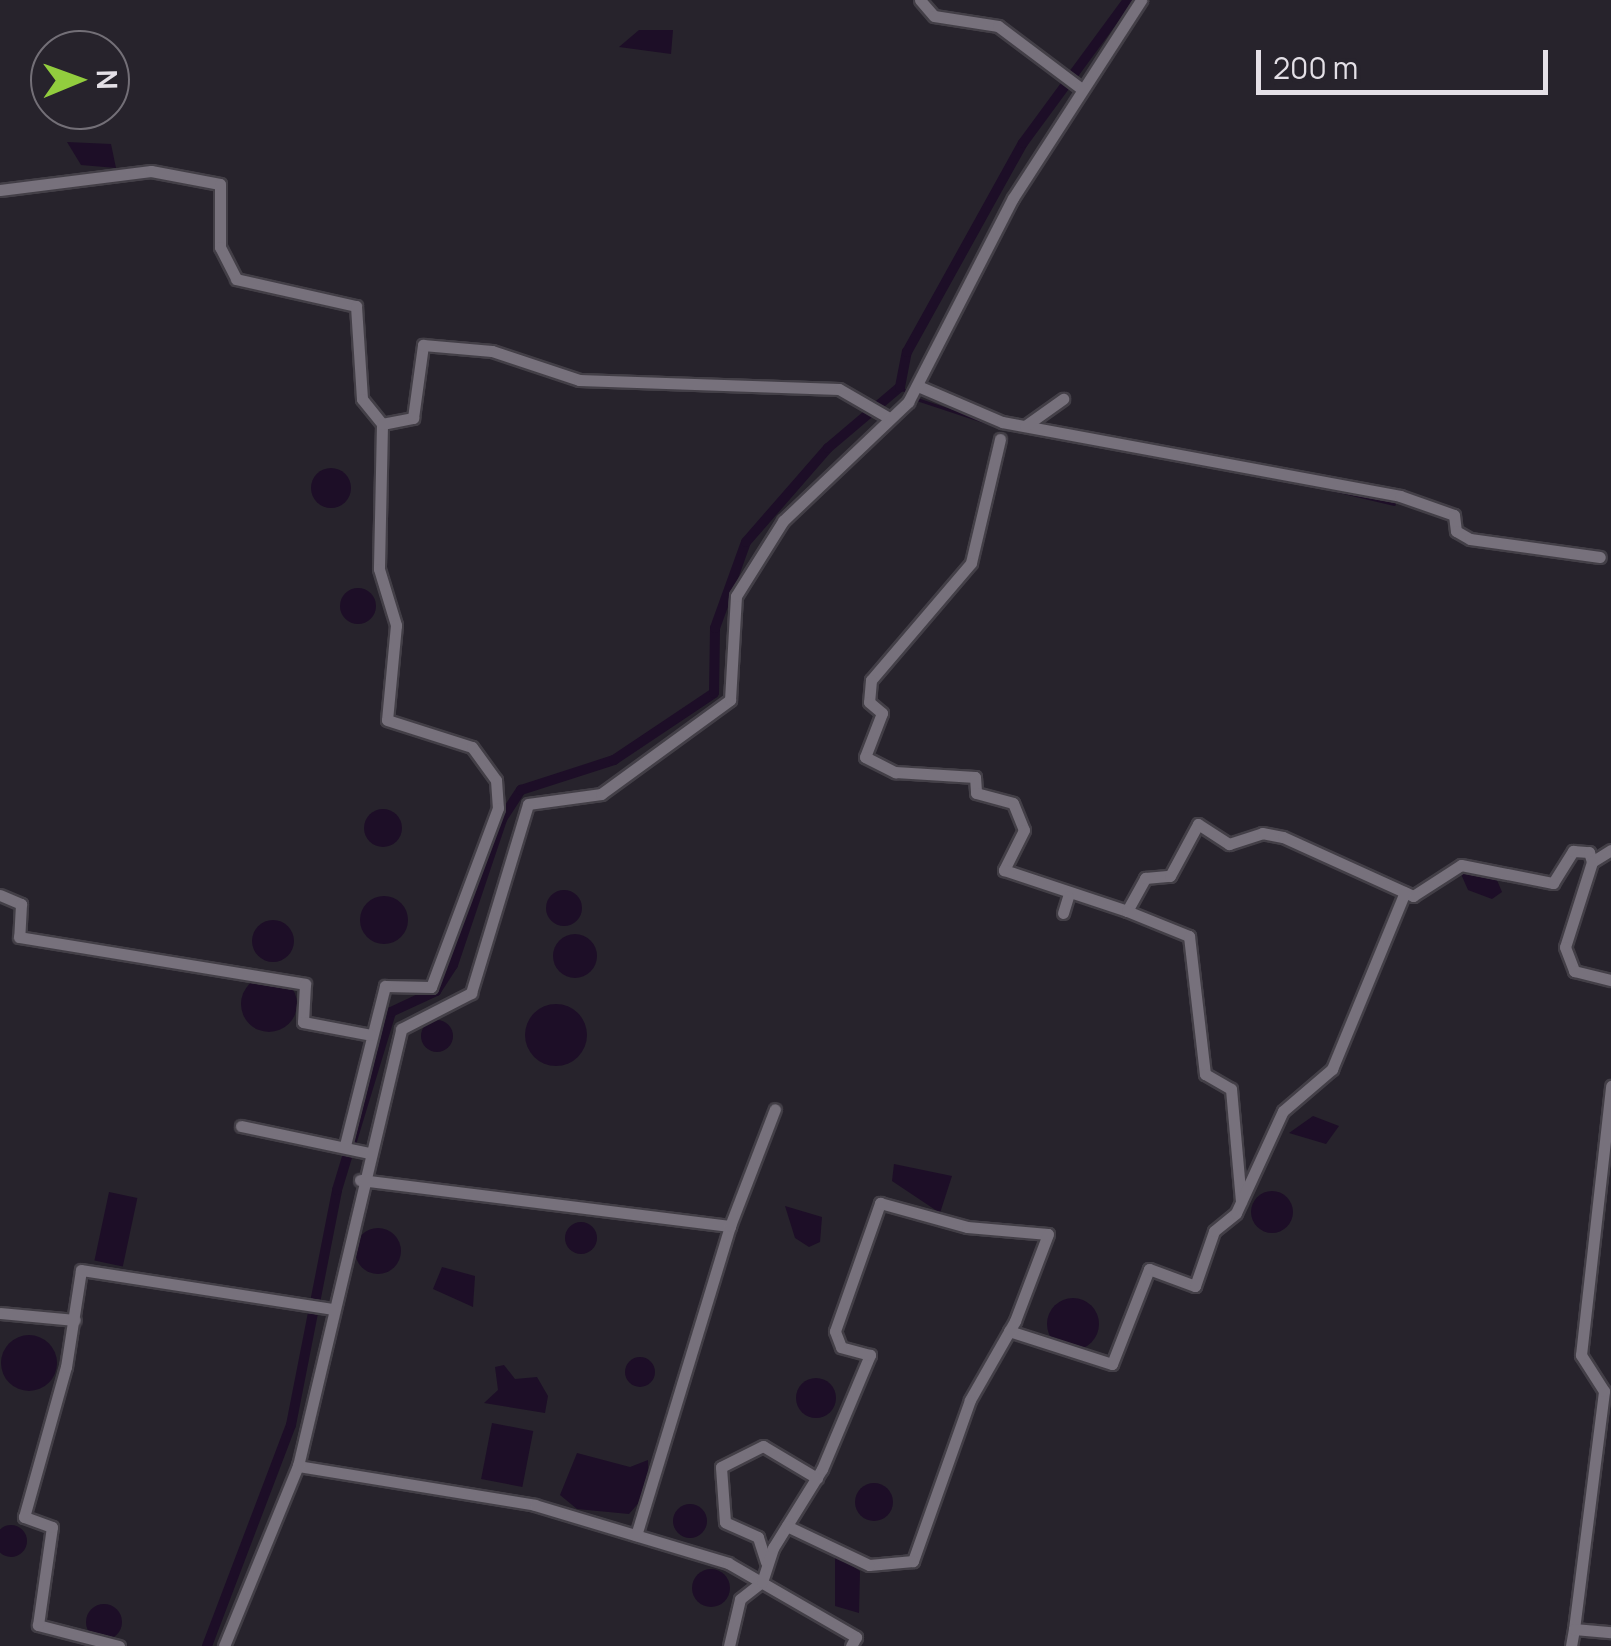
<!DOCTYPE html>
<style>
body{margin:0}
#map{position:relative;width:1611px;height:1646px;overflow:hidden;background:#27232c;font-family:Manrope,sans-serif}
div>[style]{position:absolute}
.water>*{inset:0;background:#1d0e27;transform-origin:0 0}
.round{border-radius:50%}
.stream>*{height:2.5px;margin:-1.25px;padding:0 1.25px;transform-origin:1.25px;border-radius:1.25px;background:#1d0e27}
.canal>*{height:10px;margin:-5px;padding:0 5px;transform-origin:5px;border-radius:5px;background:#1d0e27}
.roads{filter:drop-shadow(2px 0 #433f47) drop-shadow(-2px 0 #433f47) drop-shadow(0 2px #433f47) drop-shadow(0 -2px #433f47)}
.minor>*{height:11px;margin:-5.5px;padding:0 5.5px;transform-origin:5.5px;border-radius:5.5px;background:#77717c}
span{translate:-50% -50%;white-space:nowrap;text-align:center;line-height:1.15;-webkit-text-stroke:8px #27232c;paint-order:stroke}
.north{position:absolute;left:30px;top:30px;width:100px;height:100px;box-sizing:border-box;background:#27232c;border:2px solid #736f77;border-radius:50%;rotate:89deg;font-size:28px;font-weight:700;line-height:40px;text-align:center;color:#e4e0e7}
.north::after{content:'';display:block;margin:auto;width:35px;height:45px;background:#92cd3e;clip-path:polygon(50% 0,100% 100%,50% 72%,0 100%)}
.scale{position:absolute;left:1256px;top:50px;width:292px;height:45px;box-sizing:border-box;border:5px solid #e4e0e7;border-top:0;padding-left:12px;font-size:30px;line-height:35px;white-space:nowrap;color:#e4e0e7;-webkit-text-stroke:8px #27232c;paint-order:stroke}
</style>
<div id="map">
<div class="water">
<div style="clip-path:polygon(639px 30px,673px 30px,671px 54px,619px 47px)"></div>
<div style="clip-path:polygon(67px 142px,111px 144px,116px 168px,81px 165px)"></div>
<div class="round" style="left:311px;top:468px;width:40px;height:40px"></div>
<div class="round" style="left:340px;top:588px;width:36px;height:36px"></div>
<div class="round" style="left:364px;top:809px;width:38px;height:38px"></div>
<div style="clip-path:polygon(1470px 871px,1494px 873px,1502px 892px,1492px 899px,1468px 890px,1461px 874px)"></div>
<div class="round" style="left:546px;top:890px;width:36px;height:36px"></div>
<div class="round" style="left:360px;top:896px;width:48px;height:48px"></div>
<div class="round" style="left:252px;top:920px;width:42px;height:42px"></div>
<div class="round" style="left:553px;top:934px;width:44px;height:44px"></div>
<div class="round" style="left:241px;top:976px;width:56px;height:56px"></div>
<div class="round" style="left:525px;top:1004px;width:62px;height:62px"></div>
<div class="round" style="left:421px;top:1020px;width:32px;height:32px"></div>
<div style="clip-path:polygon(1313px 1116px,1339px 1126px,1326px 1144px,1289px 1133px)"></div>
<div style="clip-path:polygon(894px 1164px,952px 1176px,940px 1213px,892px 1181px)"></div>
<div class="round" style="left:1251px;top:1191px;width:42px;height:42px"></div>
<div style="left:109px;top:1192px;width:29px;height:70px;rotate:12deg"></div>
<div style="clip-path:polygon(785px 1206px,822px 1217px,820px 1242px,809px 1247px,795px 1238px)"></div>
<div class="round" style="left:565px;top:1222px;width:32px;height:32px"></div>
<div class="round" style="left:355px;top:1228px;width:46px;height:46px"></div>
<div style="clip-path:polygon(442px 1267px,475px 1276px,473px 1307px,433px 1289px)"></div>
<div class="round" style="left:1047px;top:1298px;width:52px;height:52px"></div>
<div class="round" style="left:1px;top:1335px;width:56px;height:56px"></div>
<div class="round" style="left:625px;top:1357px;width:30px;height:30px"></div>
<div style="clip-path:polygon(504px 1365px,515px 1379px,537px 1377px,548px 1396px,545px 1413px,484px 1403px,498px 1390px,495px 1367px)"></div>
<div class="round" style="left:796px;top:1378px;width:40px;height:40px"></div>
<div style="left:492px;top:1423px;width:42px;height:57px;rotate:11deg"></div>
<div style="clip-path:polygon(577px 1453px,630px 1467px,648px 1460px,649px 1491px,629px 1514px,577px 1509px,560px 1495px)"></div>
<div class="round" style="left:855px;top:1483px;width:38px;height:38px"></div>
<div class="round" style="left:673px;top:1504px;width:34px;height:34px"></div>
<div class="round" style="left:-5px;top:1525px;width:32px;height:32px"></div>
<div style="clip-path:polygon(835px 1555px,860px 1571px,859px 1613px,835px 1606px)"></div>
<div class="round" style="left:692px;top:1569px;width:38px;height:38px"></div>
<div class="round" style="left:86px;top:1604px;width:36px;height:36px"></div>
</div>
<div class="stream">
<div style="left:900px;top:387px;width:11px;rotate:34deg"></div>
<div style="left:917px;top:399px;width:79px;rotate:18.4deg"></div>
<div style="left:1009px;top:429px;width:107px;rotate:10.3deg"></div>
<div style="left:1318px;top:486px;width:78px;rotate:13.3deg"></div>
</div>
<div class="canal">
<div style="left:207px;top:1646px;width:236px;rotate:-69.2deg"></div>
<div style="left:291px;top:1425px;width:239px;rotate:-78.9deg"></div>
<div style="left:337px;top:1190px;width:186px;rotate:-73.1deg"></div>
<div style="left:391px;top:1012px;width:50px;rotate:-25deg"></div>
<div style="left:436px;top:991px;width:31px;rotate:-57deg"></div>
<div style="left:453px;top:965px;width:154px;rotate:-71.4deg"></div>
<div style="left:502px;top:819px;width:35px;rotate:-57deg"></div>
<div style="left:521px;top:790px;width:98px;rotate:-17.9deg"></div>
<div style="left:614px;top:760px;width:120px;rotate:-33.8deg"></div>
<div style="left:714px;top:693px;width:65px;rotate:-89.1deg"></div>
<div style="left:715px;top:628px;width:91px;rotate:-70.2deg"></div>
<div style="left:746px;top:542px;width:125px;rotate:-48.9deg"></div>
<div style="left:828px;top:448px;width:94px;rotate:-40.3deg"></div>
<div style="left:900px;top:387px;width:36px;rotate:-79deg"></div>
<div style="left:907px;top:352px;width:239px;rotate:-61deg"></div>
<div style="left:1023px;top:143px;width:177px;rotate:-53.7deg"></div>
</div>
<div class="roads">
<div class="minor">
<div style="left:920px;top:0;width:21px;rotate:49deg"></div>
<div style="left:934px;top:16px;width:65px;rotate:8.9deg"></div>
<div style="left:998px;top:26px;width:105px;rotate:36.9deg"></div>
<div style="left:0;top:190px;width:152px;rotate:-7.2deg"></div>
<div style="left:151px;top:171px;width:70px;rotate:10.7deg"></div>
<div style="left:220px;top:184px;width:63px;rotate:90deg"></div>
<div style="left:220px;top:247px;width:36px;rotate:63deg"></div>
<div style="left:236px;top:279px;width:123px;rotate:12.7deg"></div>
<div style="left:356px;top:306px;width:93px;rotate:86.3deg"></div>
<div style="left:362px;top:399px;width:32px;rotate:51deg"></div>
<div style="left:382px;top:424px;width:145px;rotate:91.2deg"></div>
<div style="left:379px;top:569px;width:59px;rotate:73.1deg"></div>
<div style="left:396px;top:625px;width:95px;rotate:95.4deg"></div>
<div style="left:387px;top:720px;width:89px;rotate:17.6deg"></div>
<div style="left:472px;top:747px;width:41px;rotate:54deg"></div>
<div style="left:496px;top:780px;width:28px;rotate:86deg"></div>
<div style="left:498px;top:808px;width:191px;rotate:110.5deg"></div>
<div style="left:431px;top:987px;width:46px;rotate:-178.8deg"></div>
<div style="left:385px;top:986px;width:164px;rotate:104.1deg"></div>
<div style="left:918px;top:386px;width:91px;rotate:23.2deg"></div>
<div style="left:1002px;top:422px;width:405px;rotate:10.5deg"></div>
<div style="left:1400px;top:496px;width:57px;rotate:19.4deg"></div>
<div style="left:1454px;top:515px;width:16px;rotate:83deg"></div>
<div style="left:1456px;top:531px;width:16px;rotate:30deg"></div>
<div style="left:1470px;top:539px;width:131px;rotate:7.9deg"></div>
<div style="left:382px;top:424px;width:32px;rotate:-11deg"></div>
<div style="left:413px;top:418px;width:74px;rotate:-82.2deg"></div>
<div style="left:423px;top:345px;width:69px;rotate:5deg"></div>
<div style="left:492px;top:351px;width:92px;rotate:18.4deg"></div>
<div style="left:579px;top:380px;width:260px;rotate:2deg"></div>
<div style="left:839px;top:389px;width:58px;rotate:30.1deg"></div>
<div style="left:1025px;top:426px;width:47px;rotate:-35.4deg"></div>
<div style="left:1000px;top:439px;width:127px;rotate:103.2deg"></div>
<div style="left:971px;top:563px;width:154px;rotate:130.5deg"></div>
<div style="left:871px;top:680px;width:22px;rotate:95deg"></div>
<div style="left:869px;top:702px;width:17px;rotate:40deg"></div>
<div style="left:882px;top:713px;width:47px;rotate:111.1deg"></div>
<div style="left:865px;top:757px;width:34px;rotate:27deg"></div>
<div style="left:895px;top:772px;width:80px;rotate:3.6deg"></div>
<div style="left:975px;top:777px;width:16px;rotate:86deg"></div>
<div style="left:976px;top:793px;width:38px;rotate:15deg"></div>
<div style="left:1013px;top:803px;width:29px;rotate:68deg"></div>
<div style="left:1024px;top:830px;width:45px;rotate:116.6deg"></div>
<div style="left:1004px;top:870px;width:130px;rotate:18.4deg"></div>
<div style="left:1127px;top:911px;width:38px;rotate:-61deg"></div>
<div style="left:1145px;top:878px;width:25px;rotate:-5deg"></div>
<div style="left:1170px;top:876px;width:59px;rotate:-61.7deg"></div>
<div style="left:1198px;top:824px;width:37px;rotate:33deg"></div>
<div style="left:1229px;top:844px;width:35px;rotate:-18deg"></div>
<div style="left:1262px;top:833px;width:21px;rotate:11deg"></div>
<div style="left:1283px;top:837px;width:143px;rotate:24.4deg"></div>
<div style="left:1413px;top:896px;width:57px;rotate:-32.9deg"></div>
<div style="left:1461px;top:865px;width:94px;rotate:11.1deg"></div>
<div style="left:1553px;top:883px;width:38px;rotate:-58deg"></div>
<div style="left:1573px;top:851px;width:16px;rotate:4deg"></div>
<div style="left:1589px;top:852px;width:10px;rotate:73deg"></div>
<div style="left:1611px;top:850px;width:22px;rotate:148deg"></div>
<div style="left:1592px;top:862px;width:89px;rotate:107.6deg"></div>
<div style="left:1565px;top:947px;width:26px;rotate:69deg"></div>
<div style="left:1574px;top:971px;width:38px;rotate:14deg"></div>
<div style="left:0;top:895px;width:23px;rotate:23deg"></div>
<div style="left:21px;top:904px;width:33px;rotate:93deg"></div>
<div style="left:19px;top:937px;width:290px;rotate:9.3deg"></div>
<div style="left:305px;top:984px;width:38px;rotate:93deg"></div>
<div style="left:303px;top:1022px;width:69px;rotate:10.8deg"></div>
<div style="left:1127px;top:911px;width:67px;rotate:22deg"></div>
<div style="left:1189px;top:936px;width:139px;rotate:83.4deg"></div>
<div style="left:1205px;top:1074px;width:30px;rotate:30deg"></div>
<div style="left:1231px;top:1089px;width:113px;rotate:84.9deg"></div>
<div style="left:1063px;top:913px;width:17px;rotate:-73deg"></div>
<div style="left:241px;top:1126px;width:131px;rotate:11.9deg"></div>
<div style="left:360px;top:1180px;width:373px;rotate:7.1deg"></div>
<div style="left:730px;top:1226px;width:323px;rotate:106.9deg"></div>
<div style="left:730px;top:1226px;width:125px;rotate:-69deg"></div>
<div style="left:0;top:1313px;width:75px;rotate:5.3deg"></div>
<div style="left:1009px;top:1331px;width:108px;rotate:17.8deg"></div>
<div style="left:1112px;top:1364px;width:102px;rotate:-68.7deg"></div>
<div style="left:1149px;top:1269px;width:49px;rotate:20.3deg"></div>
<div style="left:1195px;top:1286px;width:58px;rotate:-70.9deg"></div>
<div style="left:1214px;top:1231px;width:28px;rotate:-39deg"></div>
<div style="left:1236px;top:1213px;width:112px;rotate:-65.3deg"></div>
<div style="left:1283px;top:1111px;width:65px;rotate:-40.6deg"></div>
<div style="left:1332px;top:1069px;width:191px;rotate:-67.6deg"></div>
<div style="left:298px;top:1466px;width:240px;rotate:9.3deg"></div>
<div style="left:535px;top:1505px;width:202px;rotate:16.7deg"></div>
<div style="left:728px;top:1563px;width:148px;rotate:30deg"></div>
<div style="left:856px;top:1637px;width:10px;rotate:119deg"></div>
<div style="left:766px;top:1562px;width:26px;rotate:-108deg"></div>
<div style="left:758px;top:1537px;width:36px;rotate:-156deg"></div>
<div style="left:725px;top:1522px;width:55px;rotate:-94.2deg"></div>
<div style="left:721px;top:1467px;width:47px;rotate:-26.6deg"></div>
<div style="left:763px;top:1446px;width:63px;rotate:30.7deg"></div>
<div style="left:1574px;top:1629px;width:240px;rotate:-82.8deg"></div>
<div style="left:1604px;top:1391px;width:43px;rotate:-122.6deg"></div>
<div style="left:1581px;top:1355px;width:271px;rotate:-83.6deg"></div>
<div style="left:119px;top:1646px;width:84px;rotate:-165.5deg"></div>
<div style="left:38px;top:1625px;width:99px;rotate:-81.9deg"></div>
<div style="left:52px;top:1527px;width:30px;rotate:-160deg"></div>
<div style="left:24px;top:1517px;width:156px;rotate:-74.4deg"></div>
<div style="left:66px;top:1367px;width:98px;rotate:-81.2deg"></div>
<div style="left:81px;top:1270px;width:255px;rotate:8.8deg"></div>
<div style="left:224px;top:1646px;width:195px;rotate:-67.7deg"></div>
<div style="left:298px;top:1466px;width:449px;rotate:-76.7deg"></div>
<div style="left:401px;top:1029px;width:79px;rotate:-27.2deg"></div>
<div style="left:471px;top:993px;width:197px;rotate:-73.2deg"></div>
<div style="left:528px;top:804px;width:74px;rotate:-7.8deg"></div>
<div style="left:601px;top:794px;width:160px;rotate:-36.1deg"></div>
<div style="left:730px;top:700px;width:104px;rotate:-86.7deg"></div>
<div style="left:736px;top:596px;width:89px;rotate:-57.9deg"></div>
<div style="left:783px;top:521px;width:173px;rotate:-43.6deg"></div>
<div style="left:908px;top:402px;width:229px;rotate:-62.8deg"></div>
<div style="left:1013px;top:198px;width:236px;rotate:-57.1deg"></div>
<div style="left:729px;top:1646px;width:48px;rotate:-76.8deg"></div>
<div style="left:740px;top:1599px;width:28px;rotate:-38deg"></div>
<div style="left:762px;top:1582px;width:36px;rotate:-72deg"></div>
<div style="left:773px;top:1548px;width:93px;rotate:-58.2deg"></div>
<div style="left:822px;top:1469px;width:124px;rotate:-67.2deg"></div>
<div style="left:870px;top:1355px;width:30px;rotate:-165deg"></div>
<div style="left:841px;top:1347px;width:17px;rotate:-111deg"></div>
<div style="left:835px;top:1331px;width:136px;rotate:-70.6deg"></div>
<div style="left:880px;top:1203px;width:90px;rotate:15.4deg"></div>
<div style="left:967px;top:1227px;width:81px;rotate:4.9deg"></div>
<div style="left:1048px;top:1234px;width:93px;rotate:110.8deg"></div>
<div style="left:1015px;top:1321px;width:91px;rotate:119.7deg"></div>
<div style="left:970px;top:1400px;width:171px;rotate:109.5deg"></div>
<div style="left:913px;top:1561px;width:44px;rotate:174.8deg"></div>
<div style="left:869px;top:1565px;width:91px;rotate:-154.6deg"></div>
<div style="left:1571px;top:1646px;width:17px;rotate:-80deg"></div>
<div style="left:1574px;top:1629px;width:37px;rotate:5deg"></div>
</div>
</div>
<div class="north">N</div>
<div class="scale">200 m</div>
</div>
